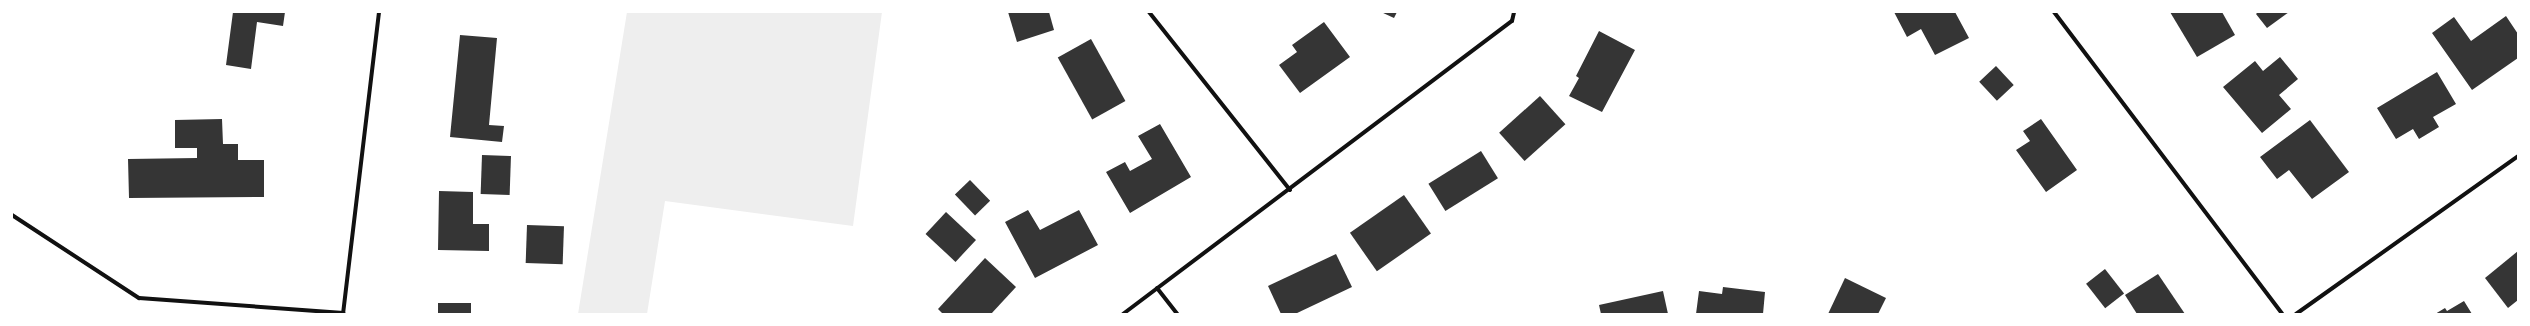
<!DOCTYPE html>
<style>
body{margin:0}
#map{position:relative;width:2530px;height:326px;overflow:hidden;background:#fff;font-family:Helvetica,sans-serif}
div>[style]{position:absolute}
.green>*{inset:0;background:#eee}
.building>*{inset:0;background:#353535;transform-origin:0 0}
.minor>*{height:4px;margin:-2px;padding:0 2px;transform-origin:2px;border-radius:2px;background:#111}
span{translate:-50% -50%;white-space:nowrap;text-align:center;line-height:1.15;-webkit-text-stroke:4px #fff;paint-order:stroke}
.frame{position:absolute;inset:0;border:13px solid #fff;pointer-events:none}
</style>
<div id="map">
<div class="green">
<div style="clip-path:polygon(627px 12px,882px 12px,853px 226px,665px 201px,647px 314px,578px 314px)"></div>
</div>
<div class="building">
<div style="clip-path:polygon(233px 12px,285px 12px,283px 26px,257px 22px,251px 69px,226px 65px)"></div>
<div style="clip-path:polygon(1008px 12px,1049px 12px,1054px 30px,1017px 42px)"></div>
<div style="clip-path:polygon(1381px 12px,1397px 12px,1394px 18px)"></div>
<div style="clip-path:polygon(1894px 12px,1955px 12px,1969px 38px,1935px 55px,1921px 29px,1907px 37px)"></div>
<div style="clip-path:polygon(2170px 12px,2222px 12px,2235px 35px,2197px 57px)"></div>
<div style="clip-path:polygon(2258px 12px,2289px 12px,2267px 28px,2256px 14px)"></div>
<div style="clip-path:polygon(2506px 16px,2518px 34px,2518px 58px,2472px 90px,2432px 33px,2454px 17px,2471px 41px)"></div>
<div style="clip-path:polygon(1324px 22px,1350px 57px,1300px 93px,1279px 65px,1297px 52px,1292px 45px)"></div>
<div style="clip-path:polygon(1599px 31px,1635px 50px,1602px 112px,1569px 96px,1579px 78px,1576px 76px)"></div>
<div style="clip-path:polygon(460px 35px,497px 38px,489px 125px,504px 126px,502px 142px,450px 137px)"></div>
<div style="left:1091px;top:39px;width:71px;height:38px;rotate:61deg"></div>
<div style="clip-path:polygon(2280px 57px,2298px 79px,2279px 95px,2291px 109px,2262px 133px,2223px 87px,2255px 61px,2263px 71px)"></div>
<div style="left:1996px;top:66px;width:26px;height:23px;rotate:47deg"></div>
<div style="clip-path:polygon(2437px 72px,2456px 104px,2433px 117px,2439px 127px,2419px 139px,2413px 129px,2396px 139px,2377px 108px)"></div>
<div style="left:1540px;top:96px;width:38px;height:55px;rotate:48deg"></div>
<div style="clip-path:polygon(222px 119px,223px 144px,238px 144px,238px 160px,264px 160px,264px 197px,129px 198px,128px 159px,197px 158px,197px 148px,175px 148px,175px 120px)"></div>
<div style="clip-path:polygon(2041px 119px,2077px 170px,2046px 192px,2016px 150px,2030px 141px,2023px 131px)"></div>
<div style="clip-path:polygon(2310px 120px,2349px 172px,2312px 199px,2289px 170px,2277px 179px,2260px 157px)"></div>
<div style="clip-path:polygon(1160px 124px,1191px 177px,1130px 213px,1106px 172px,1125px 162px,1130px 171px,1152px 159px,1138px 136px)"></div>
<div style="left:1481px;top:151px;width:32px;height:62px;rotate:58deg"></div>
<div style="left:482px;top:155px;width:29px;height:39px;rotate:2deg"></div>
<div style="left:970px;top:180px;width:29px;height:21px;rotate:46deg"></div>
<div style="clip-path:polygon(439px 191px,473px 192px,473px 224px,489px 224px,489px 251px,438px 250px)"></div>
<div style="left:1404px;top:195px;width:47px;height:66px;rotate:55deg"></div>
<div style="clip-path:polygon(1028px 210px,1040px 230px,1079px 210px,1098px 245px,1035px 278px,1005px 222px)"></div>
<div style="left:946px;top:212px;width:41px;height:30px;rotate:43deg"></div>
<div style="left:527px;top:225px;width:37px;height:38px;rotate:2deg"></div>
<div style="clip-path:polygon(2518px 251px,2518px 300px,2508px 308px,2485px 278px)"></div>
<div style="clip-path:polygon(1336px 254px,1352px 287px,1295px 314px,1281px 314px,1268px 286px)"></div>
<div style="clip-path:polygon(985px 258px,1016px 287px,991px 314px,943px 314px,938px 309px)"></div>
<div style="left:2105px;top:269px;width:31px;height:24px;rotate:52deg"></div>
<div style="clip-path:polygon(2158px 274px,2185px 314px,2137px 314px,2125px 295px)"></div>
<div style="clip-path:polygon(1845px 278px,1886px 298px,1878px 314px,1828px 314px)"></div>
<div style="clip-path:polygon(1723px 287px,1765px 292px,1763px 314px,1696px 314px,1699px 291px,1722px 294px)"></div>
<div style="clip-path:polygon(1663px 291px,1668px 314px,1601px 314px,1599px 305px)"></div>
<div style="clip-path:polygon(2464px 301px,2472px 314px,2435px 314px,2445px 308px,2447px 311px)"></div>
<div style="left:471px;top:303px;width:11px;height:33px;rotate:90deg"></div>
</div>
<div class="minor">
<div style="left:1149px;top:12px;width:227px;rotate:51.6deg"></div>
<div style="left:2054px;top:12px;width:378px;rotate:52.9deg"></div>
<div style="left:12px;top:215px;width:152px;rotate:33.2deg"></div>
<div style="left:139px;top:298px;width:205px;rotate:4.2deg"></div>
<div style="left:1157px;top:288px;width:33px;rotate:52deg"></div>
<div style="left:343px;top:314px;width:304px;rotate:-83.2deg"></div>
<div style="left:1123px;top:314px;width:487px;rotate:-37deg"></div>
<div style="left:1512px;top:21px;width:9px;rotate:-77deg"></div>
<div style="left:2296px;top:314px;width:272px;rotate:-35.4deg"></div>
</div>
<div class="frame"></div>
</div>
